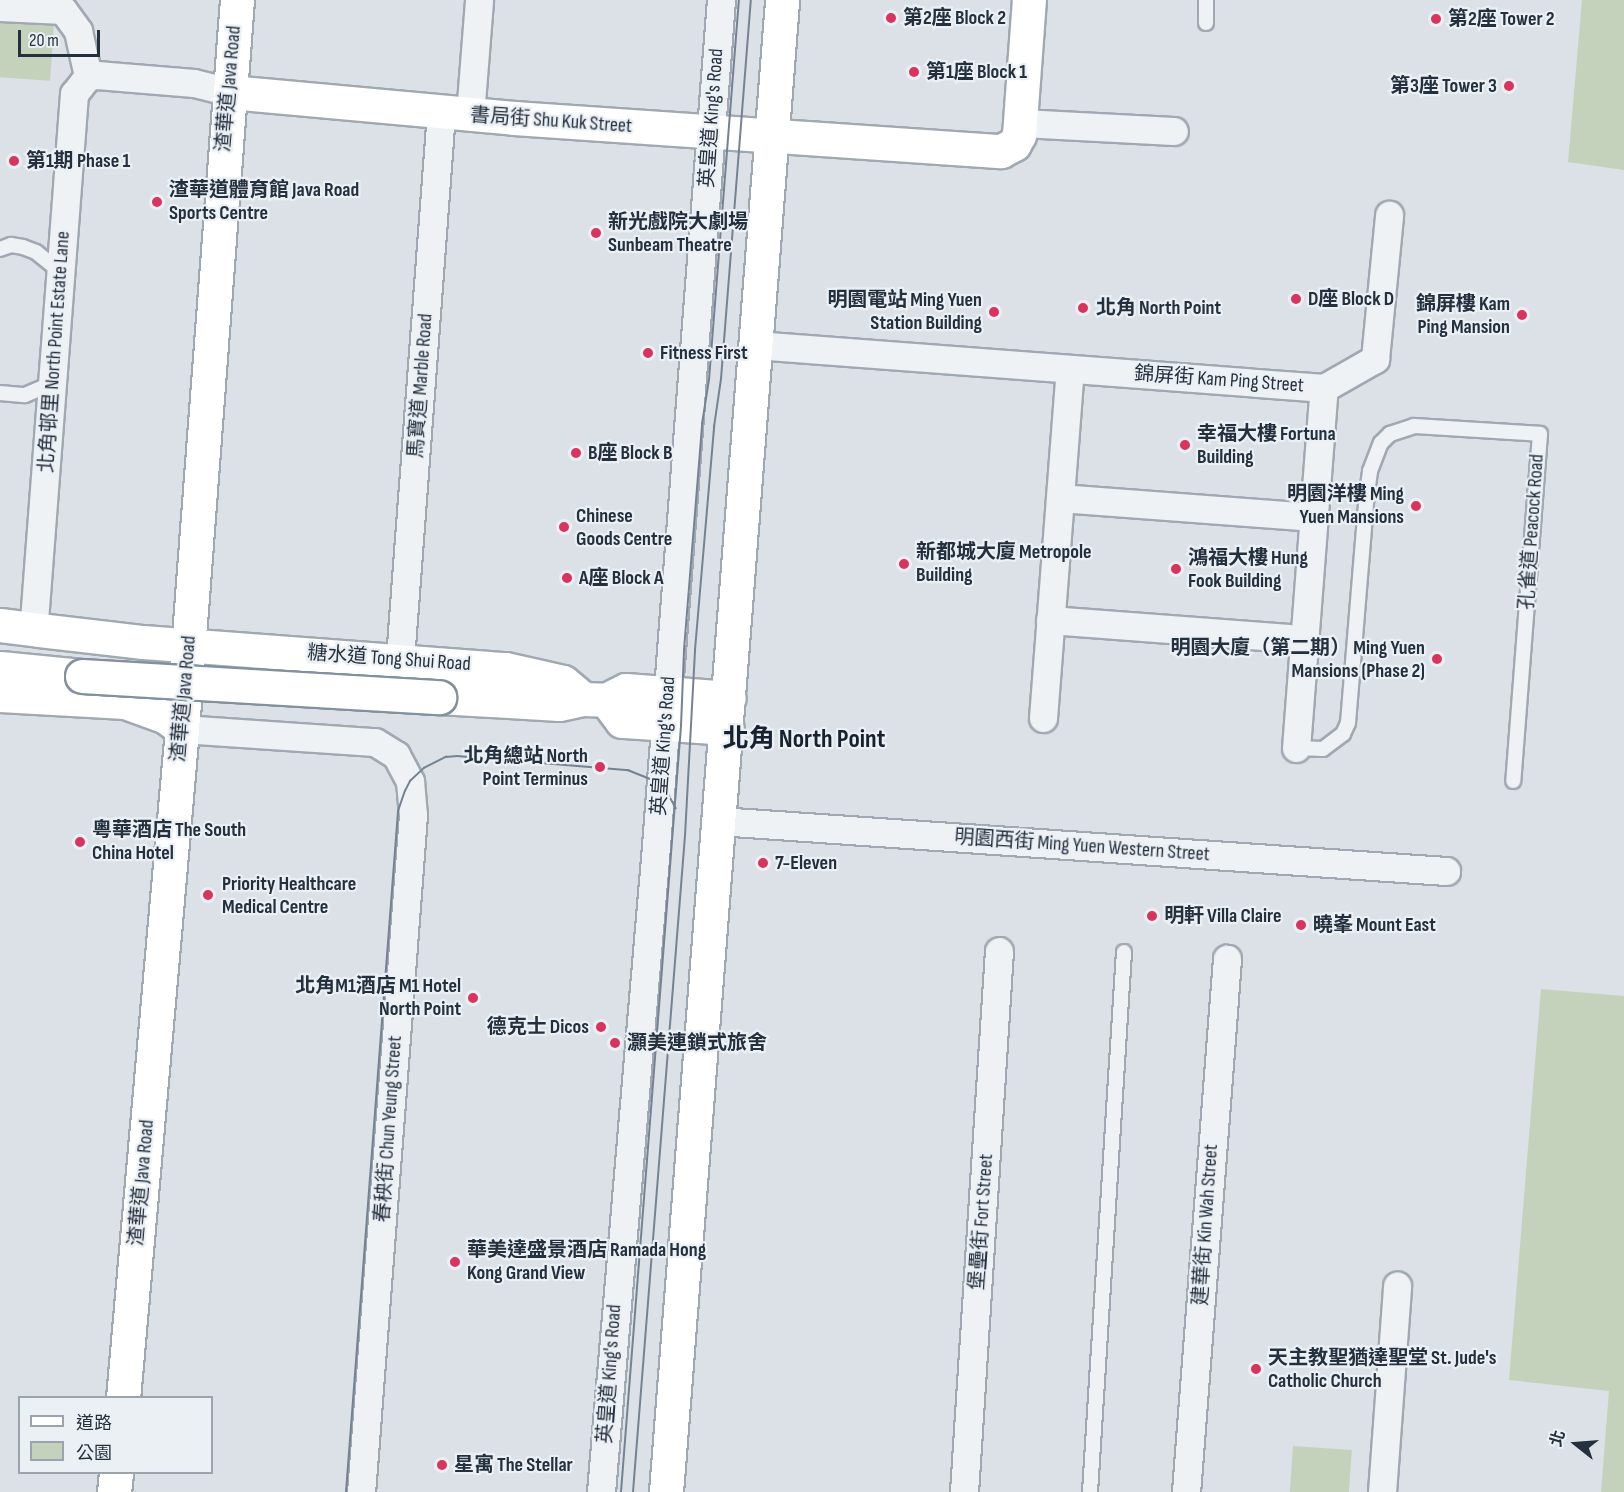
<!DOCTYPE html>
<meta charset="utf-8">
<style>
body{margin:0}
#map{position:relative;width:1624px;height:1492px;overflow:hidden;background:#dbe1e7;font-family:"Sofia Sans Condensed","Noto Sans TC",sans-serif}
div>[style]{position:absolute}
.green>*{inset:0;background:#c4d2bc;transform-origin:0 0}
.roads{filter:drop-shadow(2px 0 #a0a8b1) drop-shadow(-2px 0 #a0a8b1) drop-shadow(0 2px #a0a8b1) drop-shadow(0 -2px #a0a8b1)}
.lane>*{height:14px;margin:-7px;padding:0 7px;transform-origin:7px;border-radius:7px;background:#eef2f5}
.street>*{height:27px;margin:-13.5px;padding:0 13.5px;transform-origin:13.5px;border-radius:13.5px;background:#eef2f5}
.secondary>*{height:33px;margin:-16.5px;padding:0 16.5px;transform-origin:16.5px;border-radius:16.5px;background:#fff}
.highway>*{height:33px;margin:-16.5px;padding:0 16.5px;transform-origin:16.5px;border-radius:16.5px;background:#fff}
.tram>*{height:1.5px;margin:-0.75px;padding:0 0.75px;transform-origin:0.75px;border-radius:0.75px;background:#748292}
.bridges{filter:drop-shadow(2px 0 #82909f) drop-shadow(-2px 0 #82909f) drop-shadow(0 2px #82909f) drop-shadow(0 -2px #82909f)}
.highway-bridge>*{height:33px;margin:-16.5px;padding:0 16.5px;transform-origin:16.5px;border-radius:16.5px;background:#fff}
.dots>*{width:16px;height:16px;translate:-50% -50%;box-sizing:border-box;border:3px solid #ebf0f5;border-radius:50%}
span{translate:-50% -50%;white-space:nowrap;text-align:center;line-height:1.15;-webkit-text-stroke:4.5px #ebf0f5;paint-order:stroke}
.poi-label{font-size:20px;color:#24303e;font-weight:700}
.left{translate:0 -50%;text-align:left}
.right{translate:-100% -50%;text-align:right}
.street-label{font-size:20px;color:#24303e}
.district-label{font-size:26px;color:#17212f;font-weight:700}
.legend{position:absolute;left:18px;top:1396px;width:195px;height:78px;box-sizing:border-box;background:#ebf0f5;border:2px solid #9ba3ac;margin:0;padding:8px 10px;list-style:none;font-size:18px;color:#24303e}
.legend li{display:flex;align-items:center;gap:12px;height:30px}
.legend b{width:30px;border:2px solid #9ba3ac}
.north{position:absolute;left:1546px;top:1414px;width:60px;height:60px;-webkit-text-stroke:4px #ebf0f5;paint-order:stroke;rotate:287deg;font-size:16px;font-weight:700;line-height:24px;text-align:center;color:#24303e}
.north::after{content:'';display:block;margin:auto;width:21px;height:27px;background:#24303e;clip-path:polygon(50% 0,100% 100%,50% 72%,0 100%)}
.scale{position:absolute;left:18px;top:30px;width:82px;height:27px;box-sizing:border-box;border:3px solid #24303e;border-top:0;padding-left:8px;font-size:18px;line-height:21px;white-space:nowrap;color:#24303e;-webkit-text-stroke:4px #ebf0f5;paint-order:stroke}
</style>
<div id="map">
<div class="green">
<div style="clip-path:polygon(1582px 0,1624px 0,1624px 170px,1568px 162px)"></div>
<div style="left:0;top:22px;width:54px;height:55px;rotate:4deg"></div>
<div style="clip-path:polygon(1541px 989px,1624px 996px,1624px 1492px,1601px 1492px,1609px 1391px,1509px 1380px)"></div>
<div style="left:1293px;top:1446px;width:59px;height:46px;rotate:4deg"></div>
</div>
<div class="roads">
<div class="lane">
<div style="left:1206px;top:0;width:23px;rotate:90deg"></div>
<div style="left:0;top:249px;width:12px;rotate:-20deg"></div>
<div style="left:11px;top:245px;width:12px;rotate:9deg"></div>
<div style="left:23px;top:247px;width:14px;rotate:21deg"></div>
<div style="left:36px;top:252px;width:32px;rotate:39deg"></div>
<div style="left:0;top:393px;width:25px;rotate:5deg"></div>
<div style="left:25px;top:395px;width:30px;rotate:-23deg"></div>
<div style="left:1296px;top:748px;width:27px;rotate:2deg"></div>
<div style="left:1323px;top:749px;width:25px;rotate:-37deg"></div>
<div style="left:1343px;top:734px;width:12px;rotate:-66deg"></div>
<div style="left:1348px;top:723px;width:231px;rotate:-85.3deg"></div>
<div style="left:1367px;top:493px;width:22px;rotate:-82deg"></div>
<div style="left:1370px;top:471px;width:30px;rotate:-69deg"></div>
<div style="left:1381px;top:443px;width:13px;rotate:-45deg"></div>
<div style="left:1390px;top:434px;width:25px;rotate:-18deg"></div>
<div style="left:1414px;top:426px;width:126px;rotate:3.6deg"></div>
<div style="left:1540px;top:434px;width:348px;rotate:94.4deg"></div>
<div style="left:1090px;top:1492px;width:541px;rotate:-86.4deg"></div>
</div>
<div class="street">
<div style="left:0;top:7px;width:63px;rotate:2.7deg"></div>
<div style="left:63px;top:10px;width:26px;rotate:54deg"></div>
<div style="left:78px;top:31px;width:46px;rotate:77.5deg"></div>
<div style="left:88px;top:76px;width:9px;rotate:-6deg"></div>
<div style="left:97px;top:75px;width:97px;rotate:4.7deg"></div>
<div style="left:194px;top:83px;width:37px;rotate:14deg"></div>
<div style="left:470px;top:115px;width:115px;rotate:-85.5deg"></div>
<div style="left:1021px;top:123px;width:153px;rotate:3deg"></div>
<div style="left:755px;top:345px;width:571px;rotate:4.32deg"></div>
<div style="left:1324px;top:388px;width:59px;rotate:-29.6deg"></div>
<div style="left:1375px;top:359px;width:145px;rotate:-84.4deg"></div>
<div style="left:1060px;top:498px;width:255px;rotate:4.3deg"></div>
<div style="left:1050px;top:620px;width:256px;rotate:4.3deg"></div>
<div style="left:39px;top:630px;width:10px;rotate:-119deg"></div>
<div style="left:34px;top:621px;width:529px;rotate:-85.66deg"></div>
<div style="left:74px;top:94px;width:23px;rotate:-52deg"></div>
<div style="left:400px;top:659px;width:548px;rotate:-85.71deg"></div>
<div style="left:1043px;top:718px;width:350px;rotate:-85.6deg"></div>
<div style="left:182px;top:729px;width:193px;rotate:3.9deg"></div>
<div style="left:375px;top:742px;width:25px;rotate:32deg"></div>
<div style="left:396px;top:755px;width:30px;rotate:62deg"></div>
<div style="left:410px;top:781px;width:34px;rotate:85deg"></div>
<div style="left:413px;top:815px;width:679px;rotate:94.39deg"></div>
<div style="left:1296px;top:748px;width:361px;rotate:-85.6deg"></div>
<div style="left:718px;top:821px;width:730px;rotate:3.93deg"></div>
<div style="left:601px;top:1492px;width:648px;rotate:-85.13deg"></div>
<div style="left:656px;top:846px;width:848px;rotate:-85.61deg"></div>
<div style="left:964px;top:1492px;width:542px;rotate:-86.3deg"></div>
<div style="left:1186px;top:1492px;width:535px;rotate:-85.6deg"></div>
<div style="left:1382px;top:1492px;width:207px;rotate:-85.8deg"></div>
</div>
<div class="secondary">
<div style="left:230px;top:92px;width:285px;rotate:5.2deg"></div>
<div style="left:514px;top:118px;width:488px;rotate:3.9deg"></div>
<div style="left:1001px;top:151px;width:15px;rotate:-28deg"></div>
<div style="left:1014px;top:144px;width:10px;rotate:-61deg"></div>
<div style="left:1019px;top:135px;width:135px;rotate:-85.8deg"></div>
<div style="left:39px;top:630px;width:105px;rotate:6.6deg"></div>
<div style="left:143px;top:642px;width:364px;rotate:4.3deg"></div>
<div style="left:506px;top:669px;width:58px;rotate:12.8deg"></div>
<div style="left:563px;top:682px;width:26px;rotate:40deg"></div>
<div style="left:583px;top:699px;width:23px;rotate:2deg"></div>
<div style="left:606px;top:700px;width:22px;rotate:-27deg"></div>
<div style="left:626px;top:690px;width:103px;rotate:4.4deg"></div>
<div style="left:0;top:695px;width:125px;rotate:3.2deg"></div>
<div style="left:125px;top:702px;width:44px;rotate:20.1deg"></div>
<div style="left:166px;top:717px;width:20px;rotate:37deg"></div>
<div style="left:123px;top:1398px;width:672px;rotate:-84.96deg"></div>
<div style="left:182px;top:729px;width:731px;rotate:-85.69deg"></div>
<div style="left:114px;top:1492px;width:20px;rotate:-84deg"></div>
<div style="left:666px;top:1492px;width:1497px;rotate:-85.55deg"></div>
</div>
<div class="highway">
<div style="left:0;top:625px;width:39px;rotate:7deg"></div>
<div style="left:0;top:668px;width:82px;rotate:5.6deg"></div>
<div style="left:439px;top:697px;width:120px;rotate:3.3deg"></div>
<div style="left:559px;top:704px;width:25px;rotate:-12deg"></div>
<div style="left:606px;top:700px;width:26px;rotate:53deg"></div>
<div style="left:622px;top:721px;width:105px;rotate:3.8deg"></div>
</div>
</div>
<div class="tram">
<div style="left:346px;top:1492px;width:683px;rotate:-85.63deg"></div>
<div style="left:398px;top:811px;width:21px;rotate:-71deg"></div>
<div style="left:405px;top:791px;width:11px;rotate:-63deg"></div>
<div style="left:410px;top:781px;width:19px;rotate:-43deg"></div>
<div style="left:424px;top:768px;width:25px;rotate:-27deg"></div>
<div style="left:446px;top:757px;width:11px;rotate:-5deg"></div>
<div style="left:457px;top:756px;width:172px;rotate:4.7deg"></div>
<div style="left:628px;top:770px;width:29px;rotate:22deg"></div>
<div style="left:655px;top:781px;width:20px;rotate:45deg"></div>
<div style="left:669px;top:795px;width:15px;rotate:62deg"></div>
<div style="left:621px;top:1492px;width:768px;rotate:-85.52deg"></div>
<div style="left:681px;top:726px;width:76px;rotate:-87.7deg"></div>
<div style="left:684px;top:650px;width:227px;rotate:-85.4deg"></div>
<div style="left:702px;top:424px;width:45px;rotate:-81deg"></div>
<div style="left:709px;top:380px;width:381px;rotate:-85.5deg"></div>
<div style="left:633px;top:1492px;width:658px;rotate:-85.47deg"></div>
<div style="left:685px;top:836px;width:186px;rotate:-86.9deg"></div>
<div style="left:695px;top:650px;width:224px;rotate:-85.1deg"></div>
<div style="left:714px;top:427px;width:49px;rotate:-81.7deg"></div>
<div style="left:721px;top:379px;width:380px;rotate:-85.5deg"></div>
</div>
<div class="bridges">
<div class="highway-bridge">
<div style="left:82px;top:676px;width:358px;rotate:3.4deg"></div>
</div>
</div>
<div class="dots">
<div style="left:891px;top:18px;background:#d9345d"></div>
<div style="left:1436px;top:19px;background:#d9345d"></div>
<div style="left:914px;top:72px;background:#d9345d"></div>
<div style="left:1509px;top:86px;background:#d9345d"></div>
<div style="left:14px;top:161px;background:#d9345d"></div>
<div style="left:157px;top:202px;background:#d9345d"></div>
<div style="left:596px;top:233px;background:#d9345d"></div>
<div style="left:1296px;top:299px;background:#d9345d"></div>
<div style="left:1083px;top:308px;background:#d9345d"></div>
<div style="left:994px;top:312px;background:#d9345d"></div>
<div style="left:1522px;top:315px;background:#d9345d"></div>
<div style="left:648px;top:353px;background:#d9345d"></div>
<div style="left:1185px;top:445px;background:#d9345d"></div>
<div style="left:576px;top:453px;background:#d9345d"></div>
<div style="left:1416px;top:506px;background:#d9345d"></div>
<div style="left:564px;top:527px;background:#d9345d"></div>
<div style="left:904px;top:564px;background:#d9345d"></div>
<div style="left:1176px;top:569px;background:#d9345d"></div>
<div style="left:567px;top:578px;background:#d9345d"></div>
<div style="left:1437px;top:659px;background:#d9345d"></div>
<div style="left:600px;top:767px;background:#d9345d"></div>
<div style="left:80px;top:842px;background:#d9345d"></div>
<div style="left:763px;top:863px;background:#d9345d"></div>
<div style="left:208px;top:895px;background:#d9345d"></div>
<div style="left:1152px;top:916px;background:#d9345d"></div>
<div style="left:1301px;top:925px;background:#d9345d"></div>
<div style="left:473px;top:998px;background:#d9345d"></div>
<div style="left:601px;top:1027px;background:#d9345d"></div>
<div style="left:615px;top:1043px;background:#d9345d"></div>
<div style="left:455px;top:1262px;background:#d9345d"></div>
<div style="left:1256px;top:1369px;background:#d9345d"></div>
<div style="left:442px;top:1465px;background:#d9345d"></div>
</div>
<div class="poi-label">
<span class="left" style="left:903px;top:18px">第2座 Block 2</span>
<span class="left" style="left:1448px;top:19px">第2座 Tower 2</span>
<span class="left" style="left:926px;top:72px">第1座 Block 1</span>
<span class="right" style="left:1497px;top:86px">第3座 Tower 3</span>
<span class="left" style="left:26px;top:161px">第1期 Phase 1</span>
<span class="left" style="left:169px;top:202px">渣華道體育館 Java Road<br>Sports Centre</span>
<span class="left" style="left:608px;top:234px">新光戲院大劇場<br>Sunbeam Theatre</span>
<span class="left" style="left:1308px;top:299px">D座 Block D</span>
<span class="right" style="left:982px;top:312px">明園電站 Ming Yuen<br>Station Building</span>
<span class="right" style="left:1510px;top:316px">錦屏樓 Kam<br>Ping Mansion</span>
<span class="left" style="left:1096px;top:308px">北角 North Point</span>
<span class="left" style="left:660px;top:353px">Fitness First</span>
<span class="left" style="left:1197px;top:446px">幸福大樓 Fortuna<br>Building</span>
<span class="left" style="left:588px;top:453px">B座 Block B</span>
<span class="right" style="left:1404px;top:506px">明園洋樓 Ming<br>Yuen Mansions</span>
<span class="left" style="left:576px;top:528px">Chinese<br>Goods Centre</span>
<span class="left" style="left:916px;top:564px">新都城大廈 Metropole<br>Building</span>
<span class="left" style="left:1188px;top:570px">鴻福大樓 Hung<br>Fook Building</span>
<span class="left" style="left:579px;top:578px">A座 Block A</span>
<span class="right" style="left:1425px;top:660px">明園大廈（第二期） Ming Yuen<br>Mansions (Phase 2)</span>
<span class="right" style="left:588px;top:768px">北角總站 North<br>Point Terminus</span>
<span class="left" style="left:92px;top:842px">粵華酒店 The South<br>China Hotel</span>
<span class="left" style="left:775px;top:863px">7-Eleven</span>
<span class="left" style="left:222px;top:896px">Priority Healthcare<br>Medical Centre</span>
<span class="left" style="left:1164px;top:916px">明軒 Villa Claire</span>
<span class="left" style="left:1313px;top:925px">曉峯 Mount East</span>
<span class="right" style="left:461px;top:998px">北角M1酒店 M1 Hotel<br>North Point</span>
<span class="right" style="left:589px;top:1027px">德克士 Dicos</span>
<span class="left" style="left:627px;top:1043px">灝美連鎖式旅舍</span>
<span class="left" style="left:467px;top:1262px">華美達盛景酒店 Ramada Hong<br>Kong Grand View</span>
<span class="left" style="left:1268px;top:1370px">天主教聖猶達聖堂 St. Jude's<br>Catholic Church</span>
<span class="left" style="left:454px;top:1465px">星寓 The Stellar</span>
</div>
<div class="street-label">
<span style="left:229px;top:89px;rotate:-85deg">渣華道 Java Road</span>
<span style="left:712px;top:118px;rotate:-86deg">英皇道 King's Road</span>
<span style="left:551px;top:121px;rotate:4deg">書局街 Shu Kuk Street</span>
<span style="left:55px;top:352px;rotate:-86deg">北角邨里 North Point Estate Lane</span>
<span style="left:1219px;top:380px;rotate:4deg">錦屏街 Kam Ping Street</span>
<span style="left:421px;top:386px;rotate:-86deg">馬寶道 Marble Road</span>
<span style="left:1532px;top:532px;rotate:-86deg">孔雀道 Peacock Road</span>
<span style="left:389px;top:659px;rotate:4deg">糖水道 Tong Shui Road</span>
<span style="left:184px;top:699px;rotate:-85deg">渣華道 Java Road</span>
<span style="left:664px;top:746px;rotate:-86deg">英皇道 King's Road</span>
<span style="left:1082px;top:846px;rotate:4deg">明園西街 Ming Yuen Western Street</span>
<span style="left:389px;top:1129px;rotate:-86deg">春秧街 Chun Yeung Street</span>
<span style="left:142px;top:1183px;rotate:-85deg">渣華道 Java Road</span>
<span style="left:982px;top:1222px;rotate:-86deg">堡壘街 Fort Street</span>
<span style="left:1206px;top:1225px;rotate:-86deg">建華街 Kin Wah Street</span>
<span style="left:610px;top:1374px;rotate:-86deg">英皇道 King's Road</span>
</div>
<div class="district-label">
<span style="left:804px;top:740px">北角 North Point</span>
</div>
<ul class="legend">
<li><b style="height:8px;background:#fff"></b>道路</li>
<li><b style="height:16px;background:#c4d2bc"></b>公園</li>
</ul>
<div class="north">北</div>
<div class="scale">20 m</div>
</div>
